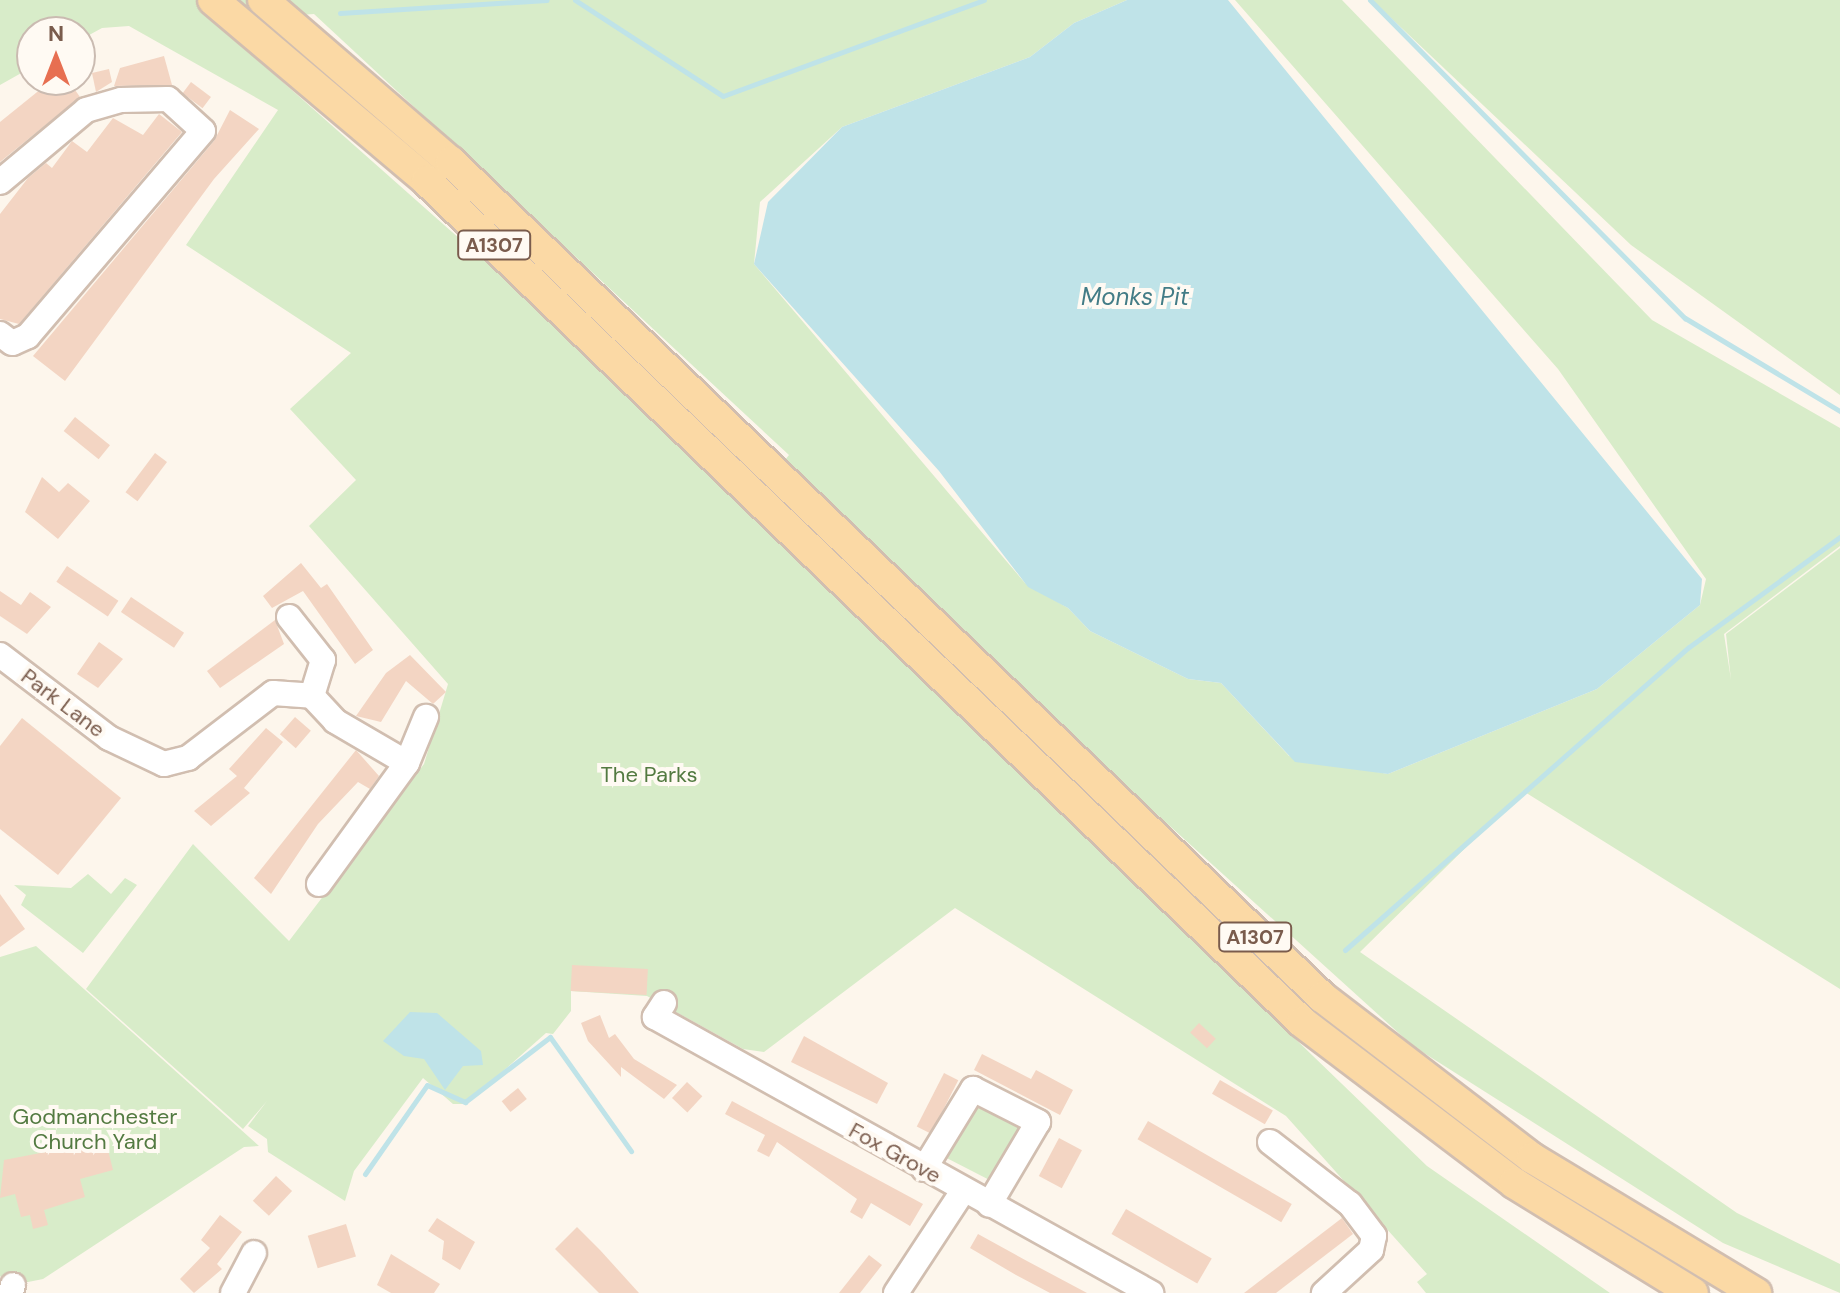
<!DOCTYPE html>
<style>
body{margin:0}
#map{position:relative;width:1840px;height:1293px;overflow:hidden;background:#fdf6ec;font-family:"DM Sans",sans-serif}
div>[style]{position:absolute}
.green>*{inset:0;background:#d8ecc9;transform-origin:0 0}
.water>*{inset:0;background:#bfe3e8}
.stream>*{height:5px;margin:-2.5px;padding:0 2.5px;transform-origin:2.5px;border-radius:2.5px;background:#bfe3e8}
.building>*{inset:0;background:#f3d5c3;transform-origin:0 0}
.roads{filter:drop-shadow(2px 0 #d1beb0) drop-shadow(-2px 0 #d1beb0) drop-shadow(0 2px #d1beb0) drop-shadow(0 -2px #d1beb0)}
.minor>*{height:24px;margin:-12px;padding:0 12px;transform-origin:12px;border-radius:12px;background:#fff}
.major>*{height:30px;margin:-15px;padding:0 15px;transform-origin:15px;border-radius:15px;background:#fbd9a5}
span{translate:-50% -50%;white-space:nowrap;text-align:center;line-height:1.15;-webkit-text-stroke:8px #fffaf3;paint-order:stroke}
.shield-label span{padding:2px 6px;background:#fffaf3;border:2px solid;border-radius:6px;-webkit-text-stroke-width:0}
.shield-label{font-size:20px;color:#7a5c4d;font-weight:700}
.street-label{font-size:22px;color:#7a5c4d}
.park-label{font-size:22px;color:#537a41}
.water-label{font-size:24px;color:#437c86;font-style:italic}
.north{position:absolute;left:16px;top:16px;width:80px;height:80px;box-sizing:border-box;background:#fffaf3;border:2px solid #cabbb1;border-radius:50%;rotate:0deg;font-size:22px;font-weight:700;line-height:32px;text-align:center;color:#7a5c4d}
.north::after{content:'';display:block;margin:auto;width:28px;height:36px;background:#e76f51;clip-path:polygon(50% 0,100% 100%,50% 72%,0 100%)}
</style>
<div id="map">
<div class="green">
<div style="clip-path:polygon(0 0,1127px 0,1074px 23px,1030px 57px,842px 127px,760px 202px,754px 264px,1025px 583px,1068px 608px,1090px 631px,1188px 679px,1221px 683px,1289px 756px,1388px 774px,1597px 689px,1700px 605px,1706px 579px,1558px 369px,1235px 0,1342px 0,1652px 320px,1840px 428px,1840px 546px,1724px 634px,1731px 680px,1726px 634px,1840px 548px,1840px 989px,1523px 791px,1360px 952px,1737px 1213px,1840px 1264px,1840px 1293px,1723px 1243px,1413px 1046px,951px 628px,785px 460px,789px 455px,314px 14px,214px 21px,540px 310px,1427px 1166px,1610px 1293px,1426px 1293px,1417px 1282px,1427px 1274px,1286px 1116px,955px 908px,764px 1052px,743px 1049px,647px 996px,571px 991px,571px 1011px,553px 1034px,546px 1033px,466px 1104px,453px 1104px,423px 1078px,354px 1171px,345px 1201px,268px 1152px,267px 1139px,248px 1126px,267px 1101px,243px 1129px,86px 989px,193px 844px,289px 941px,424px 764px,448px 684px,309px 526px,356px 480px,290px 409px,351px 353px,186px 245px,278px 110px,129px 26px,102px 28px,80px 40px,80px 32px,32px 32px,32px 67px,0 85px)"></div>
<div style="clip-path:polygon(1372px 0,1840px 0,1840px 395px,1631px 245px)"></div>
<div style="clip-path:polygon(88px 874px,111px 894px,125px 878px,137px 885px,83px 953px,21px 905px,26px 895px,14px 885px,71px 888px)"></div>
<div style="clip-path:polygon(36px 946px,259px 1146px,244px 1147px,43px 1279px,13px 1285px,0 1276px,0 957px)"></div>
<div style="left:975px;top:1094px;width:64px;height:70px;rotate:27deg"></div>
</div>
<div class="water">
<div style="clip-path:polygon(1127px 0,1228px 0,1702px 579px,1700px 605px,1597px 689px,1388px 774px,1295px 762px,1221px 683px,1188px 679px,1090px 631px,1068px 608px,1028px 587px,939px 471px,754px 264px,768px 202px,842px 127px,1030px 57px,1074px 23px)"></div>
<div style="clip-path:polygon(410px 1012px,437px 1013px,481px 1051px,483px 1065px,463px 1066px,445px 1090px,424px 1059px,404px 1056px,383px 1041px)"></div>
</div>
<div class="stream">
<div style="left:575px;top:0;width:176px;rotate:33deg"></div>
<div style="left:723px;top:96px;width:278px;rotate:-20.2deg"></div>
<div style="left:1370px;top:0;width:448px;rotate:45.3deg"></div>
<div style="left:1685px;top:318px;width:181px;rotate:31deg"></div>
<div style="left:340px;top:13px;width:207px;rotate:-3.6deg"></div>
<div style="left:1345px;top:950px;width:458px;rotate:-41.4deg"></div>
<div style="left:1689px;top:647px;width:187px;rotate:-36.1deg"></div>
<div style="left:365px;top:1174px;width:108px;rotate:-55.1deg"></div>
<div style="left:427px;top:1085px;width:42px;rotate:24.1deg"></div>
<div style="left:465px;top:1102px;width:107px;rotate:-37.4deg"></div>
<div style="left:550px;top:1037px;width:140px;rotate:54.6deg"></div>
</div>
<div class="building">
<div style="clip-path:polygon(164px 56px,172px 85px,114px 86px,120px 68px)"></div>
<div style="clip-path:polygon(109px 69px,112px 82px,96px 92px,92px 73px)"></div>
<div style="clip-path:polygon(52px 80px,68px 80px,80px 97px,0 162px,0 122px)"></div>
<div style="left:191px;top:82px;width:25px;height:14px;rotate:37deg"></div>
<div style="clip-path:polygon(230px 110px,259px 129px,214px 179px,65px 381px,33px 356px,214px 141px)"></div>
<div style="clip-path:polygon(159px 114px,182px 132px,19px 324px,0 319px,0 214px,28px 178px,46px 163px,52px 168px,72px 141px,87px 152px,113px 118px,143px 135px)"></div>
<div style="left:75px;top:417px;width:45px;height:18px;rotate:39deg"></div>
<div style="left:155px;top:453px;width:15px;height:49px;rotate:37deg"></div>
<div style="clip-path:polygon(42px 477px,59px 492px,68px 483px,90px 501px,58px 539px,25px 512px)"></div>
<div style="clip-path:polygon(301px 563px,321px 588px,327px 584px,373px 650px,355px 664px,303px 591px,272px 608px,263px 596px)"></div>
<div style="left:67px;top:566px;width:62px;height:19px;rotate:34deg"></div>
<div style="clip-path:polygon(0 591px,21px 605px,30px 592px,51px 607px,27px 634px,0 616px)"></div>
<div style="left:131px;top:597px;width:64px;height:18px;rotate:34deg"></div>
<div style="clip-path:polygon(275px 620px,284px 644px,220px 688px,207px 671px)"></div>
<div style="clip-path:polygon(99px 642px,123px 659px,98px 688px,77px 674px)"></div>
<div style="clip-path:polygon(410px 655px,446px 692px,433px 704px,406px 681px,381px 722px,356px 716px,386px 673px)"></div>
<div style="left:295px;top:717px;width:21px;height:23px;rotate:41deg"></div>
<div style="clip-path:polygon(22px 718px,121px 798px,58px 875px,0 829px,0 746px)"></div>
<div style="clip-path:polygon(266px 728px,283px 742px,244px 788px,250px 793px,211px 826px,194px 811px,237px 776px,229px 769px)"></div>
<div style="clip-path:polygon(356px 750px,379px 776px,370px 789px,358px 782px,318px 824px,271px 894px,254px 878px)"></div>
<div style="clip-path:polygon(0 894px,25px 929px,0 947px)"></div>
<div style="left:572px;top:965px;width:76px;height:26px;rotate:3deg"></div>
<div style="clip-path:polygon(600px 1015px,609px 1038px,615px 1034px,634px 1059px,677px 1085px,664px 1099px,621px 1067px,621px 1077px,588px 1041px,581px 1023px)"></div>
<div style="left:1199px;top:1023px;width:23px;height:13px;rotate:43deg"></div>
<div style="clip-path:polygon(804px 1036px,888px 1083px,877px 1104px,791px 1062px)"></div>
<div style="clip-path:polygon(982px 1054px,1031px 1079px,1036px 1070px,1073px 1090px,1060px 1115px,974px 1070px)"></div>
<div style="left:944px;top:1073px;width:16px;height:60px;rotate:27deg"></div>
<div style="left:1220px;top:1080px;width:61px;height:16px;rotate:30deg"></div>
<div style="left:687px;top:1082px;width:21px;height:22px;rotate:43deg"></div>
<div style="left:518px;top:1088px;width:14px;height:21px;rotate:51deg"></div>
<div style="clip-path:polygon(732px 1101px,923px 1204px,910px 1226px,871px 1203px,862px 1219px,850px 1212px,857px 1199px,777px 1142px,769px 1157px,757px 1151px,765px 1135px,725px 1114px)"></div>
<div style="left:1148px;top:1121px;width:166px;height:21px;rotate:30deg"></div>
<div style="left:1059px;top:1138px;width:26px;height:43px;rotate:28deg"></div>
<div style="clip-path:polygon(87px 1144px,108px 1150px,113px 1170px,80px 1179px,85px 1197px,44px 1210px,48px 1225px,33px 1229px,30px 1215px,21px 1217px,15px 1194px,0 1198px,4px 1160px)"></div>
<div style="left:276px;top:1176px;width:22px;height:34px;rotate:43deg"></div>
<div style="left:1126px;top:1209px;width:99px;height:29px;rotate:30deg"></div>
<div style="clip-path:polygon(220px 1215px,242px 1232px,217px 1264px,222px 1269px,194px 1293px,180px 1279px,210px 1248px,201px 1240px)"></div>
<div style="clip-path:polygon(437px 1218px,475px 1242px,460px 1270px,442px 1259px,444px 1241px,428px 1231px)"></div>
<div style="clip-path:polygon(1342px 1218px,1353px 1234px,1276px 1293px,1244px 1293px)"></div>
<div style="left:346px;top:1224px;width:34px;height:40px;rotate:73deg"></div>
<div style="clip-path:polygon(577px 1227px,600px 1250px,639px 1293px,599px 1293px,555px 1249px)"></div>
<div style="clip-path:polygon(978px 1234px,1027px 1261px,1087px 1293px,1050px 1293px,1016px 1275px,970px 1248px)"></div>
<div style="clip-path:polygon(391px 1254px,440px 1284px,434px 1293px,391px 1293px,377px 1285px)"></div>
<div style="clip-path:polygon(869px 1255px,882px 1265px,860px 1293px,839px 1293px)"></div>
</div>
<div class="roads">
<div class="minor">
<div style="left:0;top:182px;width:112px;rotate:-39.9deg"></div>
<div style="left:86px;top:110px;width:36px;rotate:-16deg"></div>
<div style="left:121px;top:100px;width:47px;rotate:-1.2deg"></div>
<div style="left:168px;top:99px;width:47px;rotate:42.4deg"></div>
<div style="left:203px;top:131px;width:270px;rotate:130.5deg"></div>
<div style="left:28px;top:336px;width:17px;rotate:156deg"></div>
<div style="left:12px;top:343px;width:15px;rotate:-143deg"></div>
<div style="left:289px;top:617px;width:55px;rotate:51.7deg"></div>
<div style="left:323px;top:660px;width:38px;rotate:107deg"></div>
<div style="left:0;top:655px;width:137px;rotate:37.3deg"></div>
<div style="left:109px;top:738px;width:61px;rotate:25.3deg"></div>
<div style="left:164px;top:764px;width:25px;rotate:-14deg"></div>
<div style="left:188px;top:758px;width:107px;rotate:-37.4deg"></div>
<div style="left:273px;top:693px;width:39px;rotate:4deg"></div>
<div style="left:312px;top:696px;width:34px;rotate:47deg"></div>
<div style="left:335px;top:721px;width:83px;rotate:30.3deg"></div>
<div style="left:319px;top:884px;width:150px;rotate:-54deg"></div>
<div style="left:407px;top:763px;width:50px;rotate:-67.6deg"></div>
<div style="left:664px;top:1003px;width:17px;rotate:123deg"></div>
<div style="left:655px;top:1017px;width:568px;rotate:29.09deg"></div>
<div style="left:1270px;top:1142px;width:101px;rotate:37.8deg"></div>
<div style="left:1350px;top:1204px;width:40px;rotate:53deg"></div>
<div style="left:1374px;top:1236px;width:14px;rotate:102deg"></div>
<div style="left:1371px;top:1250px;width:64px;rotate:137.5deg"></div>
<div style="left:924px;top:1169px;width:94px;rotate:-58.5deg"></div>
<div style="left:973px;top:1089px;width:73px;rotate:26.9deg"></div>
<div style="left:1038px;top:1122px;width:96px;rotate:120.6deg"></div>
<div style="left:11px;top:1293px;width:8px;rotate:-76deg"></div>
<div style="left:233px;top:1293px;width:45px;rotate:-62.3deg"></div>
<div style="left:896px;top:1293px;width:122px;rotate:-56.7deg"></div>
</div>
<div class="major">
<div style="left:213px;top:0;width:280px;rotate:40.2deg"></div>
<div style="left:427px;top:181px;width:1214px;rotate:43.86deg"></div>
<div style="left:1302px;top:1022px;width:266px;rotate:37.2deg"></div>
<div style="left:1514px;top:1183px;width:210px;rotate:31.6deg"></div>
<div style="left:263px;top:0;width:248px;rotate:40.8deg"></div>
<div style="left:451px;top:162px;width:1207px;rotate:43.79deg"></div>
<div style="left:1322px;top:997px;width:265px;rotate:37.5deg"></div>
<div style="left:1532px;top:1158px;width:262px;rotate:31.1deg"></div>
</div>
</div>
<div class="shield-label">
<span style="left:494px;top:245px">A1307</span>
<span style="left:1255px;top:937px">A1307</span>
</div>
<div class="street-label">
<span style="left:63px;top:703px;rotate:37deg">Park Lane</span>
<span style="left:895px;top:1153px;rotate:29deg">Fox Grove</span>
</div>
<div class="park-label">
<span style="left:649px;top:775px">The Parks</span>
<span style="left:95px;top:1129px">Godmanchester<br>Church Yard</span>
</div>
<div class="water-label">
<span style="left:1135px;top:297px">Monks Pit</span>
</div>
<div class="north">N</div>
</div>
